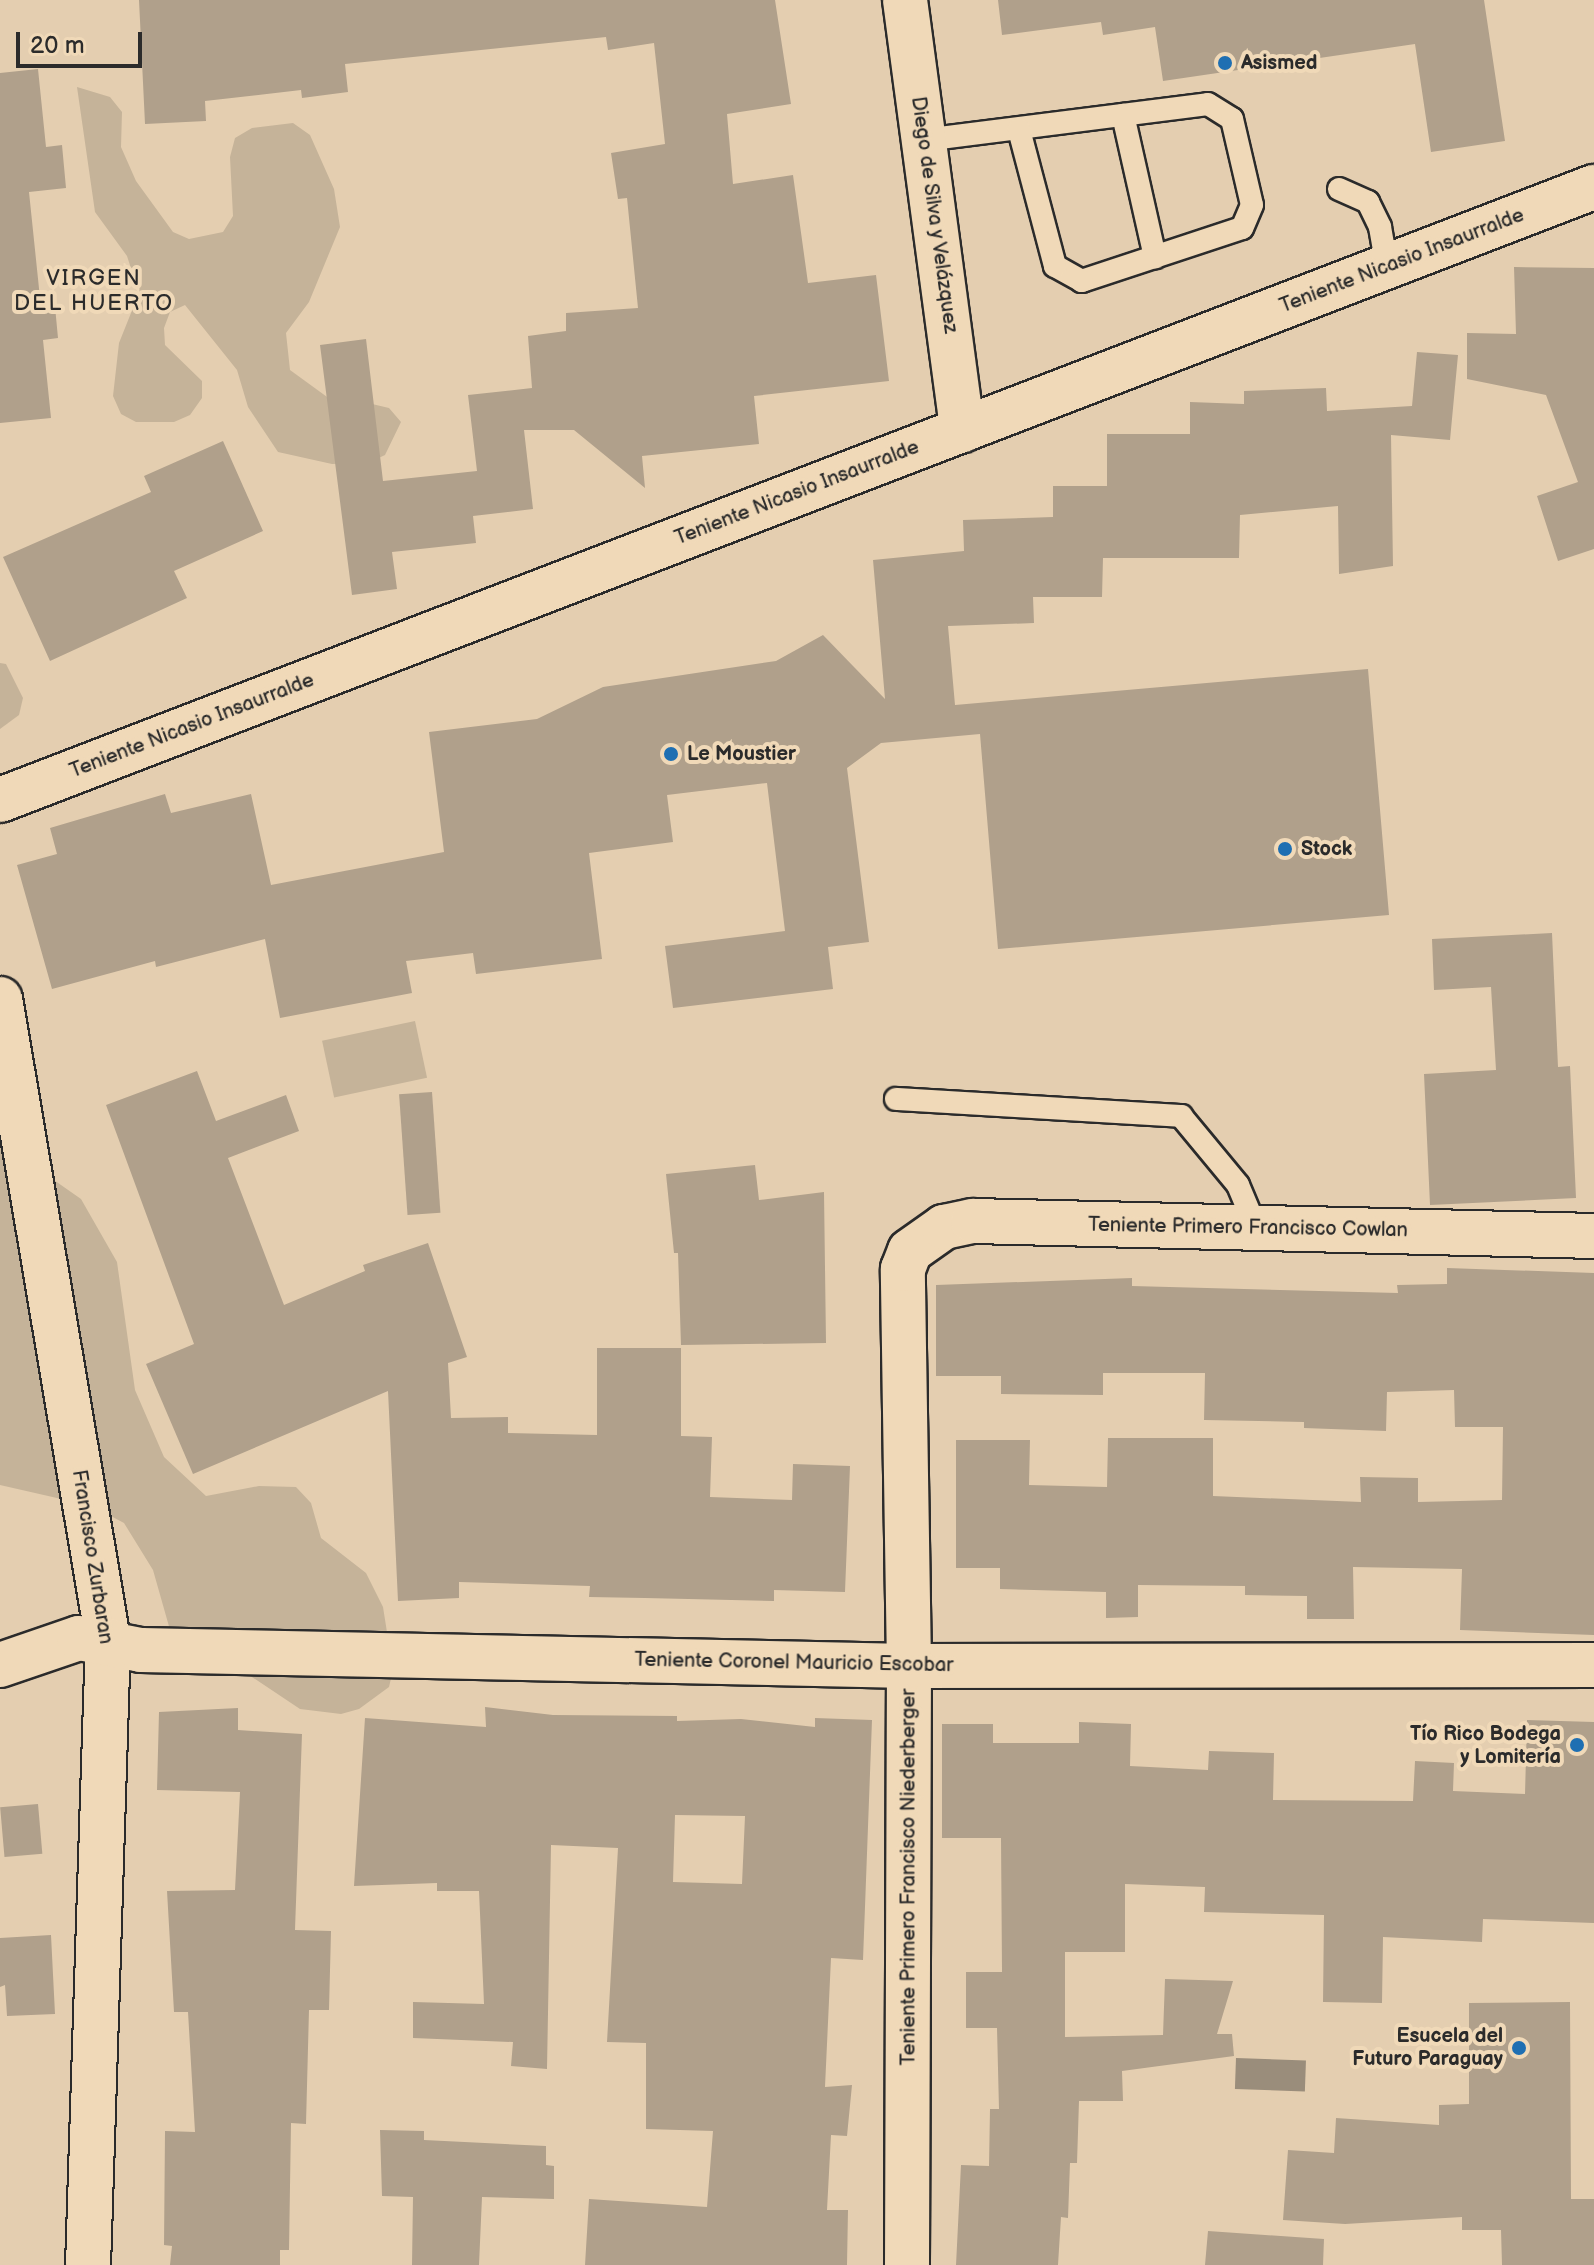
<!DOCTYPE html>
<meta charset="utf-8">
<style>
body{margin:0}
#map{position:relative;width:1594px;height:2265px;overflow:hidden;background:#e4ceb0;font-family:"Balsamiq Sans",sans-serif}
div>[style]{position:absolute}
.green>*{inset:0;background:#c5b399;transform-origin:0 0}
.water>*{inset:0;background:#9a8d7b;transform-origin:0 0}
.building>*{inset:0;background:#b0a08b;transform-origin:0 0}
.roads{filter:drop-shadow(2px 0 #2b2b2b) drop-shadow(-2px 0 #2b2b2b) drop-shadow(0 2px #2b2b2b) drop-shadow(0 -2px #2b2b2b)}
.service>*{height:22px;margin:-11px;padding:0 11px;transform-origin:11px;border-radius:11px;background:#f0d9b8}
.minor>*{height:44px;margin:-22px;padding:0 22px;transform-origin:22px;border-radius:22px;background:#f0d9b8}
.dots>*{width:22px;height:22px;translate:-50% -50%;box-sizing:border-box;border:4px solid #f0d9b8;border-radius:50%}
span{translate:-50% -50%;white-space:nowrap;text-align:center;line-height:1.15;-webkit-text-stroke:8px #f0d9b8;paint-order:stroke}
.poi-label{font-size:20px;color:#2b2b2b;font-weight:700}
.left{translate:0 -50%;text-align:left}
.right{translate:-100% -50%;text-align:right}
.street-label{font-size:20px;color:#2b2b2b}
.neighbourhood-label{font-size:22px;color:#2b2b2b;letter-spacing:2px}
.scale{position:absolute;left:16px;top:32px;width:126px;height:36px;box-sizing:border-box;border:4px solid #2b2b2b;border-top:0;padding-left:10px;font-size:24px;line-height:28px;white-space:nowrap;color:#2b2b2b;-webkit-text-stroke:6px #f0d9b8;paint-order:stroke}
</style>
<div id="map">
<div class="green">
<div style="clip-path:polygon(77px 87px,110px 97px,122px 112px,121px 147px,136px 181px,173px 232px,189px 239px,223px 232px,233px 216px,230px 157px,235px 138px,252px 128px,293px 123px,310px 135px,334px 189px,340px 227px,309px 302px,286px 333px,290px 370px,334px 402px,351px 399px,389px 408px,401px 422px,385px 455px,368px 463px,332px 464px,278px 452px,248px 407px,237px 370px,185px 305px,170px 312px,164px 328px,165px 345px,202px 381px,202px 398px,190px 415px,174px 422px,136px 422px,121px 414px,113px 396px,119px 343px,139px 293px,127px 256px,95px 212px)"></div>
<div style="clip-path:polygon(0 663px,6px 664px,23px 698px,19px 715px,0 729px)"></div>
<div style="left:415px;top:1021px;width:58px;height:95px;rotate:78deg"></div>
<div style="clip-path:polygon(0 1064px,51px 1178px,81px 1199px,117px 1262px,135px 1390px,164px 1457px,206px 1496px,259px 1486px,296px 1487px,311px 1503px,321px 1538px,366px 1573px,383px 1607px,393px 1670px,389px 1687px,359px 1709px,341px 1714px,300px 1709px,219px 1655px,172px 1637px,153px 1570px,124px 1523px,92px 1506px,0 1485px)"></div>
</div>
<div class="water">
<div style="left:1236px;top:2058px;width:70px;height:31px;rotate:2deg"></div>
</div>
<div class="building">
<div style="clip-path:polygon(139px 0,775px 0,791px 104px,727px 114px,733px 184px,793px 175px,808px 283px,876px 275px,889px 381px,754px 396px,759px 444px,642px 456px,645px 488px,574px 430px,524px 430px,533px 509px,473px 516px,476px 543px,392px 552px,397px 589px,352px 595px,320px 345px,366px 339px,383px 481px,477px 471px,468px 395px,532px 388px,528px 336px,566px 331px,566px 313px,638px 308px,627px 198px,618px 199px,611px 153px,665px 144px,654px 43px,608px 50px,606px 37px,345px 64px,348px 92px,302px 98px,301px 90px,205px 101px,206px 121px,145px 124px)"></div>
<div style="clip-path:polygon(998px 0,1484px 0,1505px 141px,1431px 152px,1415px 44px,1163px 81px,1155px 27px,1103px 35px,1101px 22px,1002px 35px)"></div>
<div style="clip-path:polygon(38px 69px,46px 147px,62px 145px,66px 188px,29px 192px,40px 298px,54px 296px,58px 338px,43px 340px,51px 418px,0 423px,0 73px)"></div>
<div style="clip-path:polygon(1514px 267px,1594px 268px,1594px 549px,1558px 561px,1537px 496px,1578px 482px,1546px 395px,1467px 379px,1467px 333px,1516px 334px)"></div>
<div style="clip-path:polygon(1417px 352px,1458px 355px,1450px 440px,1391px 435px,1393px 566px,1339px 574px,1338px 506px,1240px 515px,1239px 558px,1103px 558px,1102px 597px,1033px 597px,1034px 623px,948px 626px,955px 705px,1368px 669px,1389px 915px,998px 949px,980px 734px,881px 743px,847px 768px,869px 942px,828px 947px,833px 989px,673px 1008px,665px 946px,785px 931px,767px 783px,667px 795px,673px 842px,589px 853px,602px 959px,476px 974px,473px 953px,406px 961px,412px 993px,280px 1018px,265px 939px,156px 967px,155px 961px,52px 989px,17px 865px,57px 854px,50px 828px,165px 794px,171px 813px,251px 794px,271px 885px,444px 852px,429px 732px,537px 719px,603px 687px,776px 661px,823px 635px,885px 699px,873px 560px,964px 551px,963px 520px,1053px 517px,1053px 486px,1107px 486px,1107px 434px,1190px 434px,1190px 402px,1244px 404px,1244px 391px,1326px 388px,1327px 411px,1412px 406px)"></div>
<div style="clip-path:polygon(223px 441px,263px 531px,174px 571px,187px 598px,50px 661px,3px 557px,151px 492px,144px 476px)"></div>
<div style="clip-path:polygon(1552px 933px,1558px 1067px,1570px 1066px,1576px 1198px,1430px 1205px,1424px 1074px,1496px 1070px,1491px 987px,1434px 990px,1432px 939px)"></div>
<div style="clip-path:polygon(197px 1071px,216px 1121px,286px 1095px,299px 1131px,228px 1158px,284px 1305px,365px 1271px,363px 1265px,428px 1243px,467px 1357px,448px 1363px,451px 1418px,508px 1417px,508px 1433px,597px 1435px,597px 1348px,681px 1348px,681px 1436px,712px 1437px,710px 1497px,792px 1500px,793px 1464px,850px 1466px,845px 1592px,774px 1590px,774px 1601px,645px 1598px,589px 1597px,590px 1586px,459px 1582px,459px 1598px,398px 1601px,388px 1391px,193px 1474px,146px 1364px,194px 1344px,106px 1105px)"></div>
<div style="left:432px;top:1092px;width:121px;height:33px;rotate:86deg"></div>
<div style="clip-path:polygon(755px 1165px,759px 1200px,824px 1192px,826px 1343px,681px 1345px,678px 1253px,674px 1253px,666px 1174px)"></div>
<div style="clip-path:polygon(1447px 1268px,1594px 1273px,1594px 1635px,1460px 1630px,1462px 1569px,1353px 1567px,1354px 1619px,1307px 1619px,1307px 1596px,1245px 1595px,1245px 1586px,1138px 1585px,1138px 1617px,1106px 1618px,1106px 1592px,1000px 1589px,1000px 1568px,956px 1568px,956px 1440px,1030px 1440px,1029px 1485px,1107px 1487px,1108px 1438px,1213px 1438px,1213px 1496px,1361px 1502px,1360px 1477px,1418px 1478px,1418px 1502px,1502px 1500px,1503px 1427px,1455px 1427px,1454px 1390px,1387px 1392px,1386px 1431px,1304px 1428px,1304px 1422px,1204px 1420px,1205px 1373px,1103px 1373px,1103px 1395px,1001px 1394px,1001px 1376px,936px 1376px,936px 1285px,1132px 1278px,1132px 1286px,1398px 1293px,1397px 1285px,1447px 1284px)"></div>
<div style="clip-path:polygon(evenodd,485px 1707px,553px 1715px,677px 1716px,677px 1721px,741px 1719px,815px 1727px,815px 1718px,872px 1720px,863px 1960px,831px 1958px,825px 2087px,852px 2085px,847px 2136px,831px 2135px,827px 2210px,848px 2210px,847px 2265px,585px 2265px,589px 2199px,707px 2207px,713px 2131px,646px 2129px,646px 2043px,607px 2042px,618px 1848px,551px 1845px,547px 2069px,511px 2066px,513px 2042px,413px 2038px,413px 2002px,484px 2004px,479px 1891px,437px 1891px,437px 1883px,354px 1886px,365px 1718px,486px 1727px,485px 1707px,675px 1815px,745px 1816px,742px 1884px,673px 1882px,675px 1815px)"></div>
<div style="clip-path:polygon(238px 1708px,238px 1730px,302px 1734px,295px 1930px,331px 1931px,329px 2010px,309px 2010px,306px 2124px,291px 2123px,289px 2250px,280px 2250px,280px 2265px,170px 2265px,172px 2246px,164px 2245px,165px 2131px,195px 2132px,188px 2012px,174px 2012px,167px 1891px,235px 1890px,240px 1792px,157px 1790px,159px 1712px)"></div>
<div style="clip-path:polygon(1527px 1720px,1594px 1722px,1594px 1923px,1483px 1919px,1482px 1942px,1383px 1937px,1382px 2003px,1323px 2002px,1324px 1915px,1204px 1912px,1205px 1887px,1125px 1884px,1125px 1952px,1065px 1952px,1065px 2037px,1163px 2035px,1165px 1979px,1233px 1981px,1217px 2034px,1232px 2034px,1234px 2056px,1122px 2071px,1123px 2101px,1079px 2101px,1077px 2163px,1070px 2163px,1068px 2218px,1061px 2217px,1058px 2265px,956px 2265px,961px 2165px,989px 2166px,990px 2109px,999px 2109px,997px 2028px,966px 2028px,966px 1972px,1002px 1972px,1001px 1838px,942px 1838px,942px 1724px,993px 1724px,993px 1743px,1079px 1743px,1079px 1722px,1131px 1724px,1130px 1766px,1208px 1770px,1209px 1751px,1274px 1753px,1273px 1800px,1413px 1801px,1415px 1761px,1454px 1763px,1453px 1791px,1525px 1794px)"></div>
<div style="left:38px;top:1804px;width:50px;height:38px;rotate:85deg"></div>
<div style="clip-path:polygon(51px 1935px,55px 2014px,7px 2016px,5px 1985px,0 1987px,0 1938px)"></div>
<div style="clip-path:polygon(1570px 2002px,1571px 2199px,1594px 2199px,1594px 2265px,1502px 2265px,1501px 2230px,1462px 2230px,1462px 2217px,1345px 2224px,1283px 2220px,1288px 2150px,1334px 2153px,1336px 2118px,1439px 2125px,1439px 2105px,1469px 2104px,1469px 2003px)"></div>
<div style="clip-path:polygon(380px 2130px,424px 2131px,424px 2140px,546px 2146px,546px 2165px,554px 2166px,554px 2199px,482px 2197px,479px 2265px,412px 2265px,413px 2197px,382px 2196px)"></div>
<div style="clip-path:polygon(1208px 2231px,1324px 2239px,1323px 2265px,1205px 2265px)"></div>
</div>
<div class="roads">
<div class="service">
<div style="left:1123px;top:115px;width:146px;rotate:77.3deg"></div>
<div style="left:924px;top:140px;width:286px;rotate:-7.2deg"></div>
<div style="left:1208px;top:104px;width:28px;rotate:32deg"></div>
<div style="left:1232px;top:119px;width:88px;rotate:76.9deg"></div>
<div style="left:1252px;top:205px;width:25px;rotate:113deg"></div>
<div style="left:1242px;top:228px;width:169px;rotate:161.7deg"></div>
<div style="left:1082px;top:281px;width:31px;rotate:-151deg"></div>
<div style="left:1055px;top:266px;width:141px;rotate:-104.8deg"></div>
<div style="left:1339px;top:189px;width:32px;rotate:24deg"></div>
<div style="left:1368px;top:202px;width:28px;rotate:64deg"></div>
<div style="left:1380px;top:227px;width:41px;rotate:80.1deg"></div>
<div style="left:896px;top:1099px;width:286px;rotate:3.4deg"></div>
<div style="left:1181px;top:1116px;width:89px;rotate:50.4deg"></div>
<div style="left:1238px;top:1185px;width:47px;rotate:67.3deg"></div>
</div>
<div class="minor">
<div style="left:905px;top:0;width:434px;rotate:82.4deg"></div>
<div style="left:0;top:800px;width:1708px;rotate:-21.04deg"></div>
<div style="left:0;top:999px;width:650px;rotate:80.44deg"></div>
<div style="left:108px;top:1640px;width:625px;rotate:91.83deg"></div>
<div style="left:0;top:1665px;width:83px;rotate:-18.9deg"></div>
<div style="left:79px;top:1638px;width:63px;rotate:11deg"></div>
<div style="left:141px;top:1650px;width:768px;rotate:1.19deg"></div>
<div style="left:909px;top:1666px;width:685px;rotate:-0.08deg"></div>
<div style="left:907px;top:2265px;width:599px;rotate:-89.81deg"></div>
<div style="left:909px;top:1666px;width:397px;rotate:-90.9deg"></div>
<div style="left:903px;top:1269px;width:19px;rotate:-69deg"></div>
<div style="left:910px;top:1251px;width:42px;rotate:-35.2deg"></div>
<div style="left:944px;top:1227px;width:30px;rotate:-12deg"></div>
<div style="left:973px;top:1221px;width:621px;rotate:1.38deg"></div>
</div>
</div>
<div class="dots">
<div style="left:1225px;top:63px;background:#1f6fb2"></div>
<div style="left:671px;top:754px;background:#1f6fb2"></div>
<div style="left:1285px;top:849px;background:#1f6fb2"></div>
<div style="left:1577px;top:1745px;background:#1f6fb2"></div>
<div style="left:1519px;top:2048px;background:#1f6fb2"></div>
</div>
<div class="poi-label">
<span class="left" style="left:1241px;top:63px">Asismed</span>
<span class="left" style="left:687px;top:754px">Le Moustier</span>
<span class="left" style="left:1301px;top:849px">Stock</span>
<span class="right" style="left:1561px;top:1746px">Tío Rico Bodega<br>y Lomitería</span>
<span class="right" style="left:1503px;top:2048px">Esucela del<br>Futuro Paraguay</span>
</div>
<div class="street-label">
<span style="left:934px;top:215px;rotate:82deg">Diego de Silva y Velázquez</span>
<span style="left:1402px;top:261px;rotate:-21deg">Teniente Nicasio Insaurralde</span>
<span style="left:797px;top:493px;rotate:-21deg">Teniente Nicasio Insaurralde</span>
<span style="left:192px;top:726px;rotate:-21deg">Teniente Nicasio Insaurralde</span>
<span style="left:1248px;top:1228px;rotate:1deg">Teniente Primero Francisco Cowlan</span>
<span style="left:92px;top:1557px;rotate:81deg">Francisco Zurbaran</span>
<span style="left:794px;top:1663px;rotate:1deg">Teniente Coronel Mauricio Escobar</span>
<span style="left:909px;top:1877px;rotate:-90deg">Teniente Primero Francisco Niederberger</span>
</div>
<div class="neighbourhood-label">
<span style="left:94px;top:291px">VIRGEN<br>DEL HUERTO</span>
</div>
<div class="scale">20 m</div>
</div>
